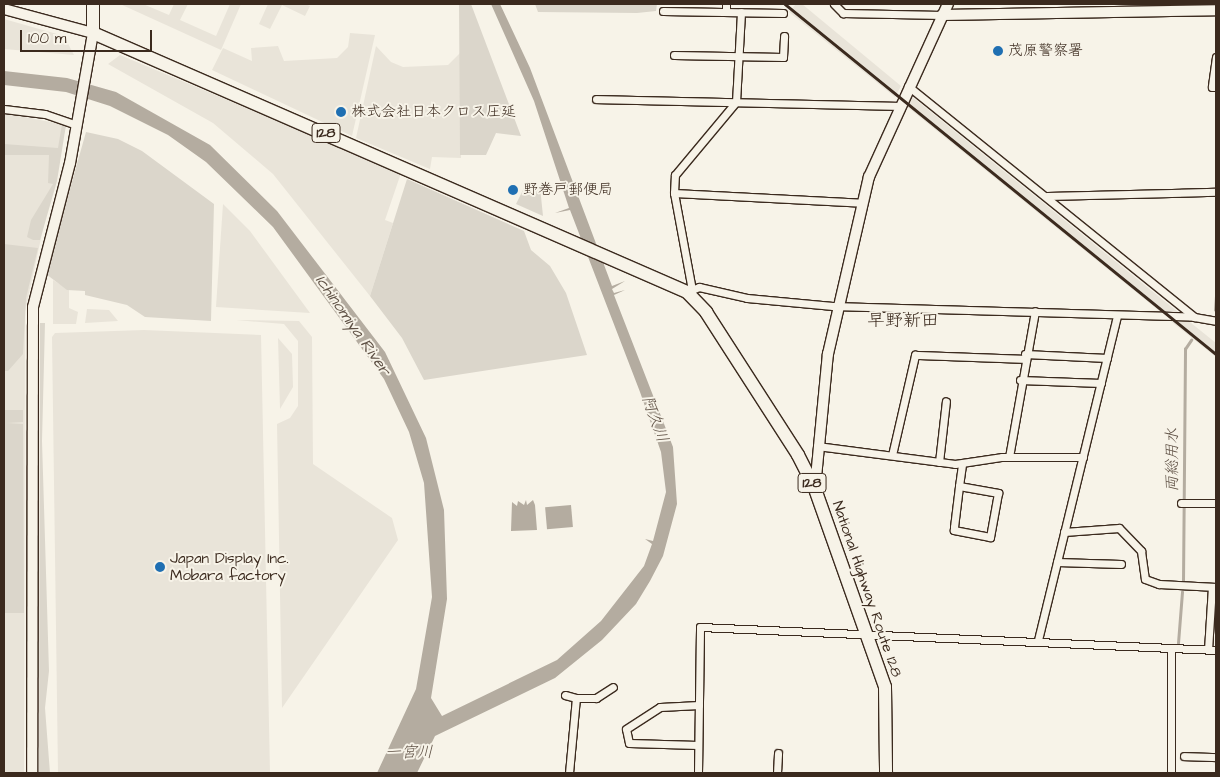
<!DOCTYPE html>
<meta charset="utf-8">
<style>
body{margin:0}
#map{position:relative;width:1220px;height:777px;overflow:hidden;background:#f7f3e8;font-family:"Architects Daughter","Klee One",sans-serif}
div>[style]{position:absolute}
.built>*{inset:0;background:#e9e4d9;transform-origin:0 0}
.green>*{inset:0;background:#dbd6cb}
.water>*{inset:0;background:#b4aca0;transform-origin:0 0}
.stream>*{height:2.5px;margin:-1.25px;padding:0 1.25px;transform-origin:1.25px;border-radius:1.25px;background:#b4aca0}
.roads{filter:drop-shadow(1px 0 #3b2a1e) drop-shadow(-1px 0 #3b2a1e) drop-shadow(0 1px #3b2a1e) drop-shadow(0 -1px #3b2a1e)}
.street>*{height:7px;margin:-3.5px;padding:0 3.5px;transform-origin:3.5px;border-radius:3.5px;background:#f7f3e8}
.secondary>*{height:10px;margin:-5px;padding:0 5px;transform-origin:5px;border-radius:5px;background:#f7f3e8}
.highway>*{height:12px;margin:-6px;padding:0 6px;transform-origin:6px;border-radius:6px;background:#f7f3e8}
.rail>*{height:2.5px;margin:-1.25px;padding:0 1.25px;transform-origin:1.25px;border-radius:1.25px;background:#3b2a1e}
.dots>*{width:14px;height:14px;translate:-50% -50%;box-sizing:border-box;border:2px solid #f7f3e8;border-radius:50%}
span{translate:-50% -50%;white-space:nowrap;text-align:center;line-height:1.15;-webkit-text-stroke:4px #f7f3e8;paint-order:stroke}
.shield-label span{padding:1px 4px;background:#f7f3e8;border:1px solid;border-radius:4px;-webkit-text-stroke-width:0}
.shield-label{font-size:14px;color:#3b2a1e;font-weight:700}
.poi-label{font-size:15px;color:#3b2a1e}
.left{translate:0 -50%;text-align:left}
.street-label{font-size:15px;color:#3b2a1e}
.water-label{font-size:16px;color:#5f5145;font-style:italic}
.quarter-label{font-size:18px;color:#3b2a1e}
.frame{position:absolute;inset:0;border:5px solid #3b2a1e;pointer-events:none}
.scale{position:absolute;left:20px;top:30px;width:132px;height:22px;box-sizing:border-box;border:2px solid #3b2a1e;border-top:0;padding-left:6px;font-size:15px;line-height:18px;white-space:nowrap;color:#3b2a1e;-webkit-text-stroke:4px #f7f3e8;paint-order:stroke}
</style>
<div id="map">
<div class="built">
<div style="clip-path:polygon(120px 4px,143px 4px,169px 15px,174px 4px,188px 4px,180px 20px,216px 36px,230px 4px,241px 4px,221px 50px)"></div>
<div style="clip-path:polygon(268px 4px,305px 4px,310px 6px,305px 16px,282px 5px,270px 29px,259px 24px)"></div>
<div style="clip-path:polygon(796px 4px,802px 4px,901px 86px,895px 97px,789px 12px)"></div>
<div style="clip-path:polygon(4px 19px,64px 36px,74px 55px,4px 49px)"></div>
<div style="clip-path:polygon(350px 33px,375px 35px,352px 136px,212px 70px,223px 48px,252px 61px,251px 48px,278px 46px,284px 61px,337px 58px,348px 47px)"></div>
<div style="clip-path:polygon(376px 46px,391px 62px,403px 67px,448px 65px,460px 53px,461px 158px,432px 157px,430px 169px,356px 138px)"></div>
<div style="clip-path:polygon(120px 55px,401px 173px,385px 220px,393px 223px,370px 296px,273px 174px,213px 123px,108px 64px)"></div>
<div style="left:910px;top:95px;width:350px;height:11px;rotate:39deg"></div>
<div style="clip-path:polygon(4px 113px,66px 125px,25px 311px,24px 773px,4px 773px)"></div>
<div style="clip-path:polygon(223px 204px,250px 231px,310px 313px,216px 307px)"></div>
<div style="clip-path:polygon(53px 280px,69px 290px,69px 308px,78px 312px,76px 324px,53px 324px)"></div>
<div style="clip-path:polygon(87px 309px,109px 310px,118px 321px,85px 323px)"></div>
<div style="clip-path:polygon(1168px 319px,1186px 319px,1216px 343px,1216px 357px)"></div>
<div style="clip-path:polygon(236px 320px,299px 321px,312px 337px,313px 464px,392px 518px,398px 540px,282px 708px,277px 424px,290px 418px,298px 406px,298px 341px,284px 324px)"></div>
<div style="clip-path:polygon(144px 330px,261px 335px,270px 773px,58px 773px,52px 337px,55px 333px)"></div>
<div style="clip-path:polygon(278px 338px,292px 354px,293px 387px,280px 409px)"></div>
</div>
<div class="green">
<div style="clip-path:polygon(459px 4px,471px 4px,521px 136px,496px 133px,486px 155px,460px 155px)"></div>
<div style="clip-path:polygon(535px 4px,657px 4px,656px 11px,637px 13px,538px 12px)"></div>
<div style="clip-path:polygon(62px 124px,66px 125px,57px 181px,40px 240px,33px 240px,27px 237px,31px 220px,53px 184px,48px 183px,49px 155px,4px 155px,4px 144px,58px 148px)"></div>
<div style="clip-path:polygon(86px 132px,118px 139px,142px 151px,214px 204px,211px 321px,145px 317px,127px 305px,85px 295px,85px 291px,67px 290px,46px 274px)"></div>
<div style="clip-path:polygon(407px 179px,524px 231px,531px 250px,550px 266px,566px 293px,587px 355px,424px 380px,402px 338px,370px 296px)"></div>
<div style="clip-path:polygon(527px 182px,540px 187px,543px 216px,516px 204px)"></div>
<div style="clip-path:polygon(4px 244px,38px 248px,26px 298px,23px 354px,8px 371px,4px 371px)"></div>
<div style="clip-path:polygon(40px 323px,45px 323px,42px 441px,49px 671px,45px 708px,50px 773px,39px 773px)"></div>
<div style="clip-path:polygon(4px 410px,23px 410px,23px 422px,7px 423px,23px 424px,24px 613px,4px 613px)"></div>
</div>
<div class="water">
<div style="clip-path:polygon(491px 4px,500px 4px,530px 68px,612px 286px,625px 281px,612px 289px,614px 293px,625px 290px,614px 295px,673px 447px,677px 504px,663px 556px,650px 581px,636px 604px,602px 640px,555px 678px,435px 736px,417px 773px,377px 773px,416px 689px,432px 597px,424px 483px,409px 432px,384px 379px,273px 227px,206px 162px,168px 135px,110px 106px,66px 92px,4px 85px,4px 71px,67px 78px,116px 92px,210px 145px,277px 211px,385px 352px,426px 438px,444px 510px,447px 599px,431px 698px,442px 716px,557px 660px,601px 621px,644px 566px,652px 544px,645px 539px,653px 541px,666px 492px,661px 452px,640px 392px,570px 210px,555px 213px,569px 208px,534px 101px)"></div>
<div style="clip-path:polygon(526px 500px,527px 505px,533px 500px,535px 505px,537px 530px,511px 531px,512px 502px,517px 506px,518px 501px,524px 505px)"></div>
<div style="left:571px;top:505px;width:22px;height:26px;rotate:85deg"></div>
</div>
<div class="stream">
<div style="left:1215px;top:310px;width:13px;rotate:-86deg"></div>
<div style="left:1183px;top:582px;width:233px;rotate:-89.5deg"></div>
<div style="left:1185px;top:349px;width:11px;rotate:-56deg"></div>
<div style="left:1178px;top:643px;width:51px;rotate:-85.5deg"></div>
</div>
<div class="roads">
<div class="street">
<div style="left:834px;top:4px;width:13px;rotate:45deg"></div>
<div style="left:843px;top:13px;width:99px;rotate:1.2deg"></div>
<div style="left:663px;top:11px;width:120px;rotate:1deg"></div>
<div style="left:726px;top:12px;width:8px;rotate:-90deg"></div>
<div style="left:674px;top:55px;width:109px;rotate:1.1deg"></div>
<div style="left:783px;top:57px;width:21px;rotate:-87deg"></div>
<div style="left:1216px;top:57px;width:30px;rotate:98deg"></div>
<div style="left:1212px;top:87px;width:4px"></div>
<div style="left:908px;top:86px;width:368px;rotate:38.9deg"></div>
<div style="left:1194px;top:317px;width:22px;rotate:10deg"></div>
<div style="left:596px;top:99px;width:302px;rotate:1.3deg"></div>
<div style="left:4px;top:109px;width:41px;rotate:7deg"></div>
<div style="left:45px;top:114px;width:34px;rotate:19deg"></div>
<div style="left:674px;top:193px;width:188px;rotate:3deg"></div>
<div style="left:1047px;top:196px;width:169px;rotate:-1.4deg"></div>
<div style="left:692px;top:290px;width:99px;rotate:-100.5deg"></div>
<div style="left:674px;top:193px;width:18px;rotate:-87deg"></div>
<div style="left:675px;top:175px;width:95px;rotate:-50.1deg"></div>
<div style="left:736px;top:102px;width:90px;rotate:-86.8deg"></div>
<div style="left:687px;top:292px;width:13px;rotate:-23deg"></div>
<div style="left:699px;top:287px;width:49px;rotate:12.9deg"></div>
<div style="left:747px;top:298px;width:86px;rotate:5.3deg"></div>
<div style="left:833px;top:306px;width:361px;rotate:1.7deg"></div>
<div style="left:1025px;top:354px;width:82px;rotate:2.8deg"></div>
<div style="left:1020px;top:380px;width:81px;rotate:2.1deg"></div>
<div style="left:817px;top:446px;width:139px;rotate:7.4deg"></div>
<div style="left:955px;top:464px;width:48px;rotate:-8.5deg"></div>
<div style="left:1002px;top:457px;width:81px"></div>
<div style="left:892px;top:455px;width:103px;rotate:-77deg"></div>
<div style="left:915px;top:355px;width:109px;rotate:2.1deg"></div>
<div style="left:1009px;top:457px;width:148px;rotate:-79.9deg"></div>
<div style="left:939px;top:462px;width:61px;rotate:-83.5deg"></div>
<div style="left:959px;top:486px;width:40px;rotate:10deg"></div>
<div style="left:998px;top:493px;width:45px;rotate:100.3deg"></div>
<div style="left:990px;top:537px;width:37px;rotate:-169deg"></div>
<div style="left:954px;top:530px;width:3px;rotate:-90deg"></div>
<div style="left:954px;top:527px;width:41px;rotate:-83deg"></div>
<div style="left:959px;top:486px;width:22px;rotate:-82deg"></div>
<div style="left:1181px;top:503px;width:35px"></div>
<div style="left:1064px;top:532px;width:55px;rotate:-4.2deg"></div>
<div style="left:1119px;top:528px;width:32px;rotate:46deg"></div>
<div style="left:1141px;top:551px;width:28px;rotate:82deg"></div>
<div style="left:1145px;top:579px;width:15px;rotate:20deg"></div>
<div style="left:1159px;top:584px;width:57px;rotate:3deg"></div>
<div style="left:1057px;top:562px;width:64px;rotate:1.8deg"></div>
<div style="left:1038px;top:640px;width:334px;rotate:-76.3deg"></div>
<div style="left:1208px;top:650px;width:63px;rotate:-86.4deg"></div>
<div style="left:565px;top:695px;width:11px;rotate:15deg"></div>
<div style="left:698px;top:745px;width:69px;rotate:-178.3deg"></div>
<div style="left:629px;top:743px;width:14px;rotate:-102deg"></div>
<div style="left:626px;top:729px;width:40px;rotate:-32.9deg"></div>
<div style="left:660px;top:707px;width:39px;rotate:-3deg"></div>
<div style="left:1184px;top:756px;width:32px;rotate:2deg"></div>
<div style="left:569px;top:773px;width:75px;rotate:-84.7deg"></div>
<div style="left:576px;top:698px;width:20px"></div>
<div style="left:596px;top:698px;width:20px;rotate:-33deg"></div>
<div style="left:698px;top:773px;width:146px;rotate:-89.2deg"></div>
<div style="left:700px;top:627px;width:517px;rotate:2.55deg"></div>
<div style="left:777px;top:773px;width:20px;rotate:-87deg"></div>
<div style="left:1171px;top:773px;width:125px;rotate:-90deg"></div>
</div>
<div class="secondary">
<div style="left:4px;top:9px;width:92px;rotate:15.1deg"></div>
<div style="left:93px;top:33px;width:132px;rotate:100deg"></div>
<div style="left:70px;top:163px;width:149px;rotate:104.4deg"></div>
<div style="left:33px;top:307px;width:466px;rotate:90.1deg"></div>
<div style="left:942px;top:15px;width:274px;rotate:-1deg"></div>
<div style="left:815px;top:488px;width:135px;rotate:-84.5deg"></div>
<div style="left:828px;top:354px;width:182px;rotate:-77deg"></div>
<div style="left:869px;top:177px;width:190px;rotate:-65.5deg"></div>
</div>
<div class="highway">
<div style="left:93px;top:4px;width:29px;rotate:90deg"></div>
<div style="left:93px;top:33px;width:648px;rotate:23.56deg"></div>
<div style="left:687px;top:292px;width:28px;rotate:46deg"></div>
<div style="left:706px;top:312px;width:170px;rotate:57.2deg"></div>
<div style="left:798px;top:455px;width:38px;rotate:63deg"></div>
<div style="left:815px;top:489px;width:210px;rotate:70.5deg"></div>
<div style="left:885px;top:687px;width:86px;rotate:89.3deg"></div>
</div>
</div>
<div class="rail">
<div style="left:785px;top:4px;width:555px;rotate:39.08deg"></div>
</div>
<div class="dots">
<div style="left:998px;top:51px;background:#1f6fb2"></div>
<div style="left:341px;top:112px;background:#1f6fb2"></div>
<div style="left:513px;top:190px;background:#1f6fb2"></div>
<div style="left:160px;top:567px;background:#1f6fb2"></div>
</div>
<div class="shield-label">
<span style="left:326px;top:133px">128</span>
<span style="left:812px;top:483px">128</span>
</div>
<div class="poi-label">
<span class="left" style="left:1008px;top:51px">茂原警察署</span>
<span class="left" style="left:351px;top:112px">株式会社日本クロス圧延</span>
<span class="left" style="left:523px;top:190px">野巻戸郵便局</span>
<span class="left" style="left:170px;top:567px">Japan Display Inc.<br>Mobara factory</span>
</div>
<div class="street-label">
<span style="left:867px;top:589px;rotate:71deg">National Highway Route 128</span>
</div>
<div class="water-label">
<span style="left:353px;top:325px;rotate:55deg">Ichinomiya River</span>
<span style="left:655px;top:419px;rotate:70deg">阿久川</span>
<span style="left:1172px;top:460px;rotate:-90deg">両総用水</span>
<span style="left:409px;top:752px">一宮川</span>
</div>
<div class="quarter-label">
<span style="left:903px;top:321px">早野新田</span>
</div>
<div class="frame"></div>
<div class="scale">100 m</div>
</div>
